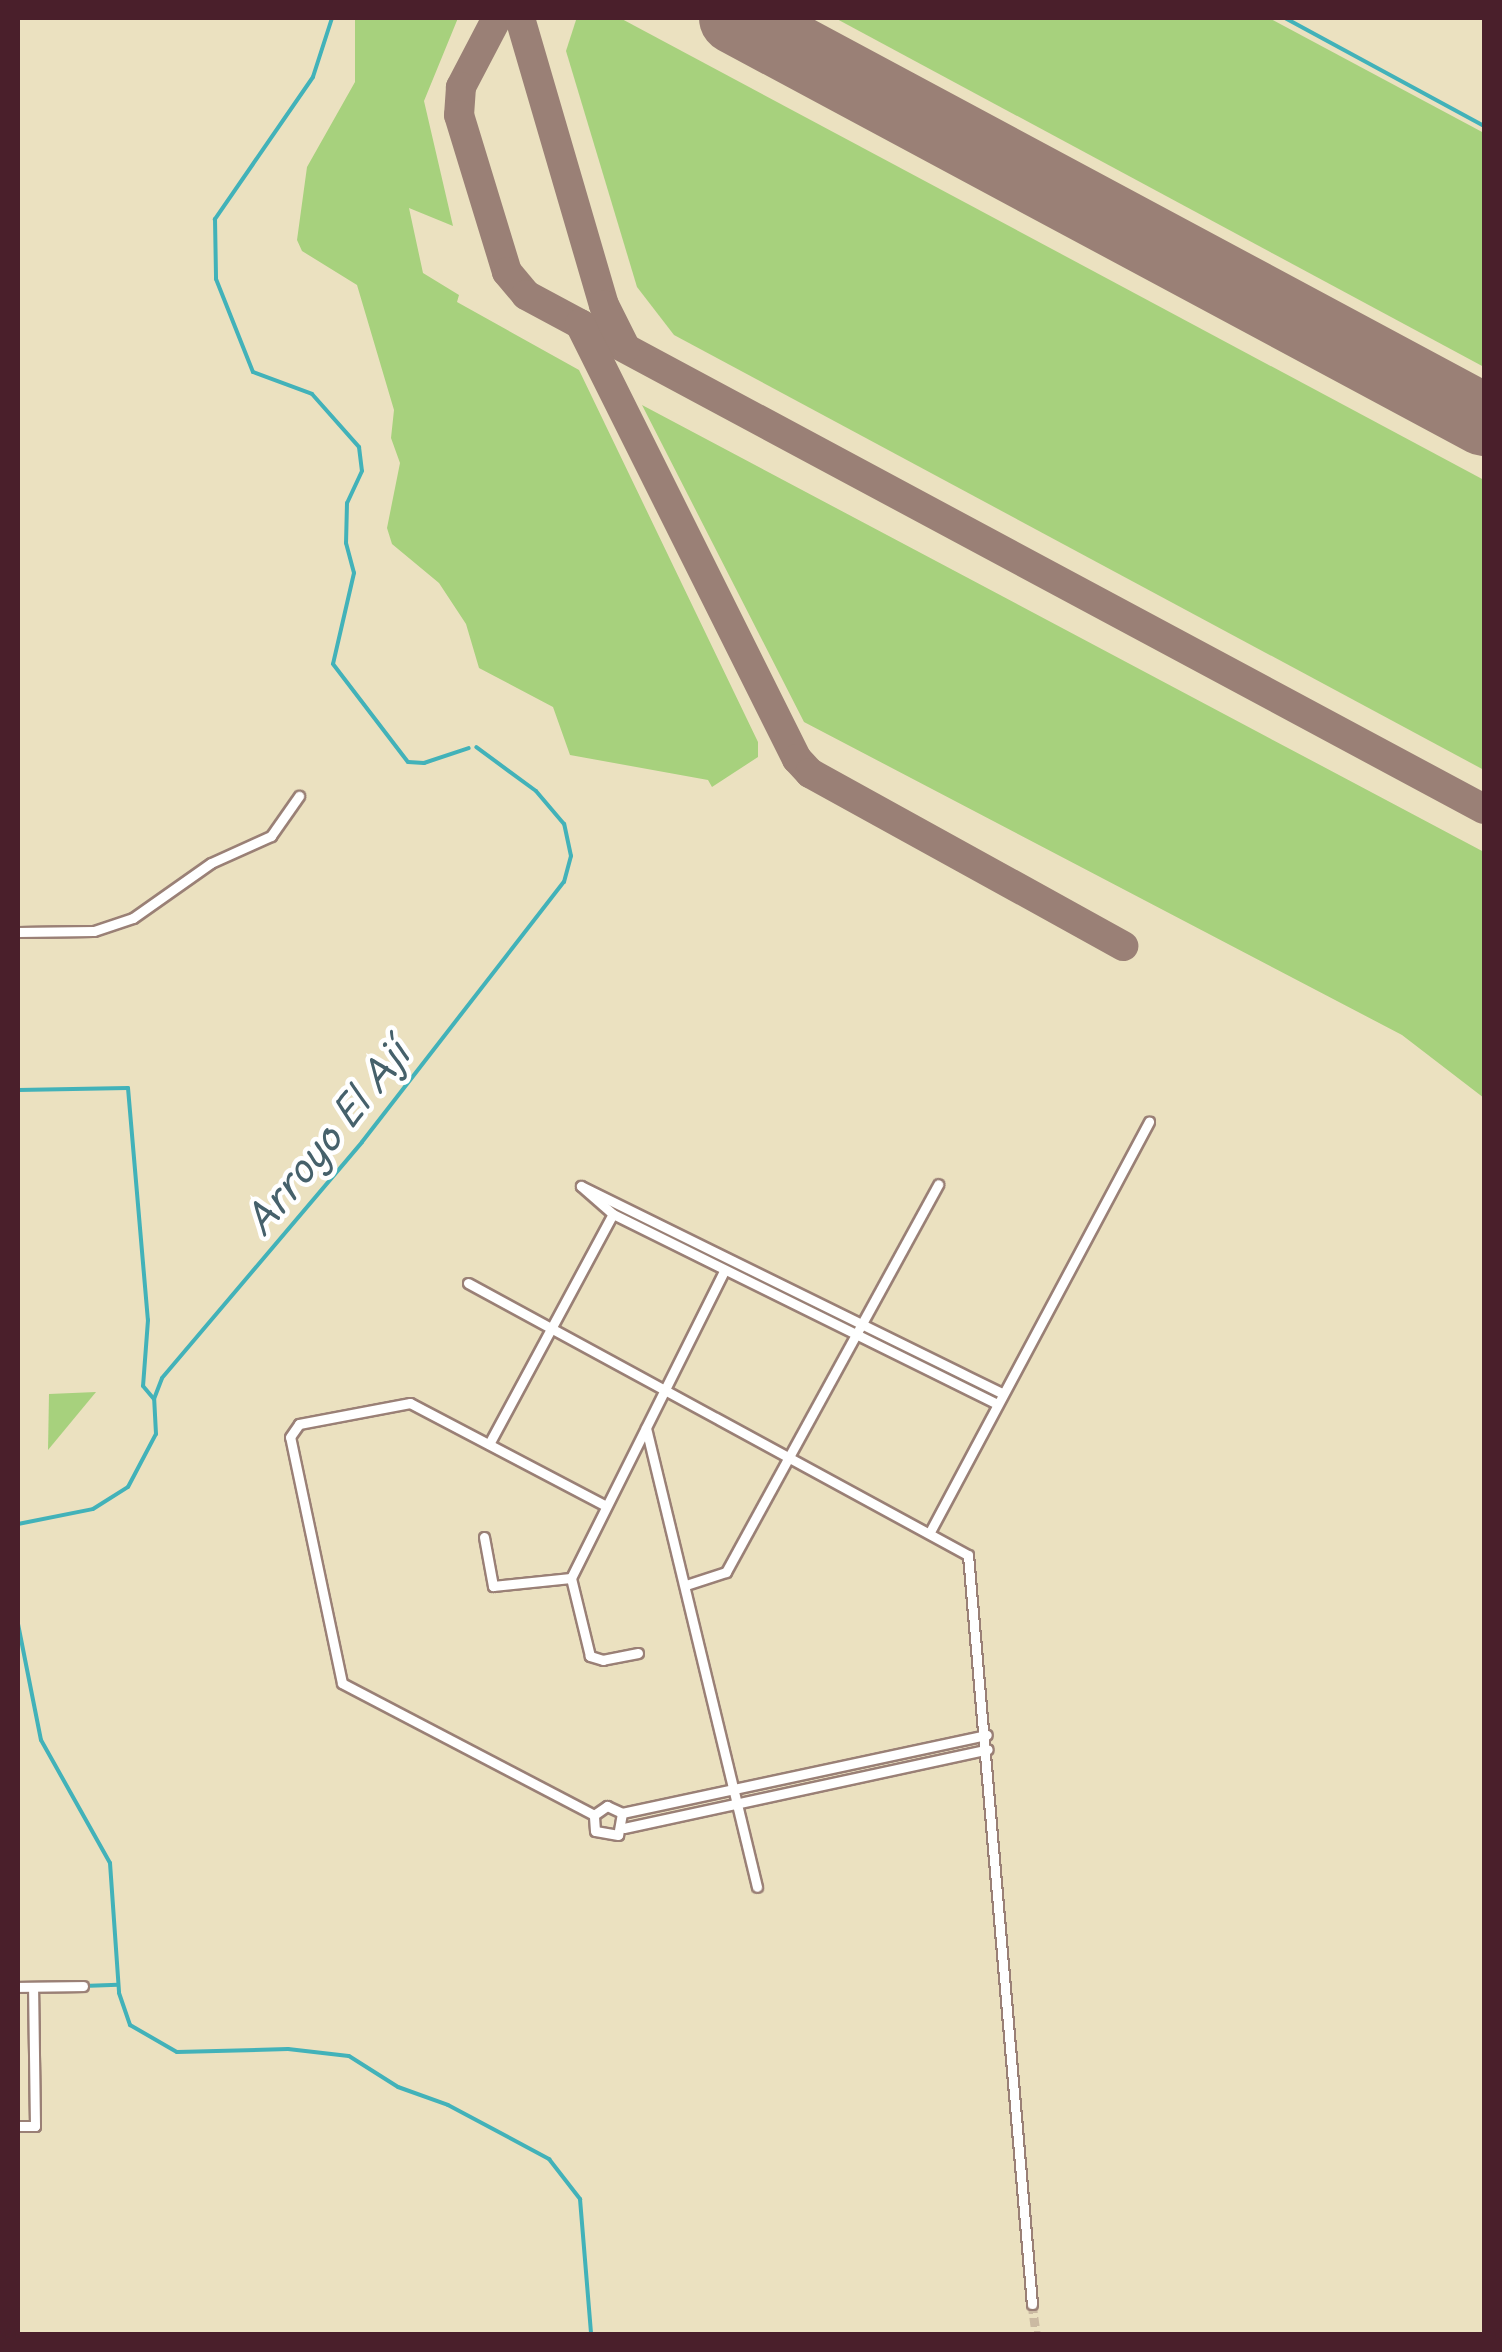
<!DOCTYPE html>
<meta charset="utf-8">
<style>
body{margin:0}
#map{position:relative;width:1502px;height:2352px;overflow:hidden;background:#ebe1c0;font-family:"Playpen Sans",sans-serif}
div>[style]{position:absolute}
.green>*{inset:0;background:#a7d17d}
.stream>*{height:4px;margin:-2px;padding:0 2px;transform-origin:2px;border-radius:2px;background:#42b2b9}
.taxiway>*{height:30px;margin:-15px;padding:0 15px;transform-origin:15px;border-radius:15px;background:#9a8076}
.runway>*{height:72px;margin:-36px;padding:0 36px;transform-origin:36px;border-radius:36px;background:#9a8076}
.minor-tunnel>*{height:9px;margin-top:-4.5px;transform-origin:0;background:repeating-linear-gradient(90deg,#cbbaa2 0 9px,transparent 0 13.5px)}
.roads{filter:drop-shadow(2px 0 #9a8076) drop-shadow(-2px 0 #9a8076) drop-shadow(0 2px #9a8076) drop-shadow(0 -2px #9a8076)}
.minor>*{height:9px;margin:-4.5px;padding:0 4.5px;transform-origin:4.5px;border-radius:4.5px;background:#fff}
span{translate:-50% -50%;white-space:nowrap;text-align:center;line-height:1.15;-webkit-text-stroke:9px #fff;paint-order:stroke}
.water-label{font-size:38px;color:#46616b;font-style:italic}
.frame{position:absolute;inset:0;border:20px solid #4a1f2b;pointer-events:none}
</style>
<div id="map">
<div class="green">
<div style="clip-path:polygon(355px 18px,458px 18px,424px 101px,453px 226px,409px 208px,423px 273px,459px 295px,457px 302px,579px 370px,758px 742px,758px 757px,712px 787px,708px 780px,570px 755px,553px 707px,479px 668px,466px 624px,439px 583px,392px 544px,387px 528px,400px 463px,391px 438px,394px 410px,357px 285px,302px 251px,297px 240px,307px 167px,355px 82px)"></div>
<div style="clip-path:polygon(620px 18px,1484px 480px,1484px 770px,674px 335px,637px 287px,566px 51px,576px 20px)"></div>
<div style="clip-path:polygon(835px 18px,1269px 18px,1484px 133px,1484px 367px)"></div>
<div style="clip-path:polygon(642px 405px,1484px 852px,1484px 1098px,1402px 1035px,804px 722px)"></div>
<div style="clip-path:polygon(96px 1392px,48px 1450px,49px 1394px)"></div>
</div>
<div class="stream">
<div style="left:332px;top:18px;width:62px;rotate:107.9deg"></div>
<div style="left:313px;top:77px;width:173px;rotate:124.6deg"></div>
<div style="left:215px;top:219px;width:60px;rotate:89deg"></div>
<div style="left:216px;top:279px;width:100px;rotate:68.3deg"></div>
<div style="left:253px;top:372px;width:63px;rotate:20.4deg"></div>
<div style="left:312px;top:394px;width:71px;rotate:48.4deg"></div>
<div style="left:359px;top:447px;width:24px;rotate:83deg"></div>
<div style="left:362px;top:471px;width:35px;rotate:115deg"></div>
<div style="left:347px;top:503px;width:40px;rotate:91.4deg"></div>
<div style="left:346px;top:543px;width:31px;rotate:75deg"></div>
<div style="left:354px;top:573px;width:93px;rotate:103deg"></div>
<div style="left:333px;top:664px;width:123px;rotate:52.6deg"></div>
<div style="left:408px;top:762px;width:16px;rotate:4deg"></div>
<div style="left:424px;top:763px;width:47px;rotate:-18.4deg"></div>
<div style="left:1285px;top:18px;width:226px;rotate:28.5deg"></div>
<div style="left:18px;top:1090px;width:110px;rotate:-1deg"></div>
<div style="left:128px;top:1088px;width:233px;rotate:85.1deg"></div>
<div style="left:148px;top:1320px;width:66px;rotate:94.3deg"></div>
<div style="left:143px;top:1386px;width:16px;rotate:50deg"></div>
<div style="left:18px;top:1524px;width:76px;rotate:-11.3deg"></div>
<div style="left:93px;top:1509px;width:41px;rotate:-32.2deg"></div>
<div style="left:128px;top:1487px;width:60px;rotate:-62.2deg"></div>
<div style="left:156px;top:1434px;width:35px;rotate:-93deg"></div>
<div style="left:154px;top:1399px;width:22px;rotate:-69deg"></div>
<div style="left:162px;top:1378px;width:309px;rotate:-49.7deg"></div>
<div style="left:362px;top:1142px;width:329px;rotate:-52.2deg"></div>
<div style="left:564px;top:882px;width:27px;rotate:-75deg"></div>
<div style="left:571px;top:856px;width:33px;rotate:-102deg"></div>
<div style="left:564px;top:824px;width:43px;rotate:-130.3deg"></div>
<div style="left:536px;top:791px;width:74px;rotate:-143.7deg"></div>
<div style="left:18px;top:1624px;width:118px;rotate:78.8deg"></div>
<div style="left:41px;top:1740px;width:141px;rotate:60.7deg"></div>
<div style="left:110px;top:1863px;width:130px;rotate:86deg"></div>
<div style="left:119px;top:1993px;width:34px;rotate:71deg"></div>
<div style="left:130px;top:2025px;width:54px;rotate:29.9deg"></div>
<div style="left:177px;top:2052px;width:111px;rotate:-1.5deg"></div>
<div style="left:288px;top:2049px;width:61px;rotate:6.5deg"></div>
<div style="left:349px;top:2056px;width:58px;rotate:32.3deg"></div>
<div style="left:398px;top:2087px;width:53px;rotate:19.8deg"></div>
<div style="left:448px;top:2105px;width:115px;rotate:28.1deg"></div>
<div style="left:549px;top:2159px;width:51px;rotate:52.2deg"></div>
<div style="left:580px;top:2199px;width:135px;rotate:85.3deg"></div>
<div style="left:83px;top:1986px;width:35px;rotate:-2deg"></div>
</div>
<div class="taxiway">
<div style="left:497px;top:18px;width:78px;rotate:117.6deg"></div>
<div style="left:461px;top:87px;width:28px;rotate:94deg"></div>
<div style="left:459px;top:115px;width:164px;rotate:73deg"></div>
<div style="left:507px;top:272px;width:30px;rotate:50deg"></div>
<div style="left:526px;top:295px;width:1087px;rotate:28.22deg"></div>
<div style="left:520px;top:18px;width:299px;rotate:73.7deg"></div>
<div style="left:604px;top:305px;width:47px;rotate:63.4deg"></div>
<div style="left:580px;top:324px;width:486px;rotate:63.5deg"></div>
<div style="left:797px;top:759px;width:19px;rotate:47deg"></div>
<div style="left:810px;top:773px;width:358px;rotate:28.9deg"></div>
</div>
<div class="runway">
<div style="left:735px;top:18px;width:850px;rotate:28.22deg"></div>
</div>
<div class="minor-tunnel">
<div style="left:1032px;top:2304px;width:30px;rotate:82deg"></div>
</div>
<div class="roads">
<div class="minor">
<div style="left:18px;top:932px;width:76px;rotate:-0.8deg"></div>
<div style="left:94px;top:931px;width:41px;rotate:-18.4deg"></div>
<div style="left:133px;top:918px;width:95px;rotate:-35.2deg"></div>
<div style="left:211px;top:863px;width:66px;rotate:-24.2deg"></div>
<div style="left:271px;top:836px;width:49px;rotate:-55deg"></div>
<div style="left:581px;top:1186px;width:43px;rotate:41.2deg"></div>
<div style="left:613px;top:1214px;width:427px;rotate:26.3deg"></div>
<div style="left:581px;top:1186px;width:468px;rotate:26.2deg"></div>
<div style="left:468px;top:1283px;width:569px;rotate:28.55deg"></div>
<div style="left:968px;top:1555px;width:752px;rotate:85.12deg"></div>
<div style="left:646px;top:1428px;width:472px;rotate:76.4deg"></div>
<div style="left:489px;top:1444px;width:261px;rotate:-61.7deg"></div>
<div style="left:931px;top:1530px;width:463px;rotate:-61.9deg"></div>
<div style="left:484px;top:1537px;width:50px;rotate:79.6deg"></div>
<div style="left:493px;top:1586px;width:78px;rotate:-5.9deg"></div>
<div style="left:686px;top:1585px;width:42px;rotate:-18deg"></div>
<div style="left:726px;top:1572px;width:442px;rotate:-61.3deg"></div>
<div style="left:638px;top:1653px;width:36px;rotate:169deg"></div>
<div style="left:603px;top:1660px;width:14px;rotate:-163deg"></div>
<div style="left:590px;top:1656px;width:80px;rotate:-103.7deg"></div>
<div style="left:571px;top:1578px;width:343px;rotate:-63.5deg"></div>
<div style="left:622px;top:1813px;width:22px;rotate:100deg"></div>
<div style="left:618px;top:1835px;width:23px;rotate:-170deg"></div>
<div style="left:595px;top:1831px;width:16px;rotate:-94deg"></div>
<div style="left:594px;top:1815px;width:16px;rotate:-35deg"></div>
<div style="left:607px;top:1806px;width:17px;rotate:25deg"></div>
<div style="left:622px;top:1813px;width:373px;rotate:-12.1deg"></div>
<div style="left:594px;top:1815px;width:284px;rotate:-152.4deg"></div>
<div style="left:342px;top:1683px;width:251px;rotate:-101.9deg"></div>
<div style="left:290px;top:1437px;width:16px;rotate:-55deg"></div>
<div style="left:299px;top:1424px;width:113px;rotate:-10.7deg"></div>
<div style="left:410px;top:1403px;width:221px;rotate:27.7deg"></div>
<div style="left:624px;top:1828px;width:372px;rotate:-12.2deg"></div>
<div style="left:18px;top:1987px;width:65px;rotate:-0.9deg"></div>
<div style="left:18px;top:2126px;width:17px"></div>
<div style="left:35px;top:2126px;width:139px;rotate:-90.8deg"></div>
</div>
</div>
<div class="water-label">
<span style="left:326px;top:1137px;rotate:-51deg">Arroyo El Ají</span>
</div>
<div class="frame"></div>
</div>
